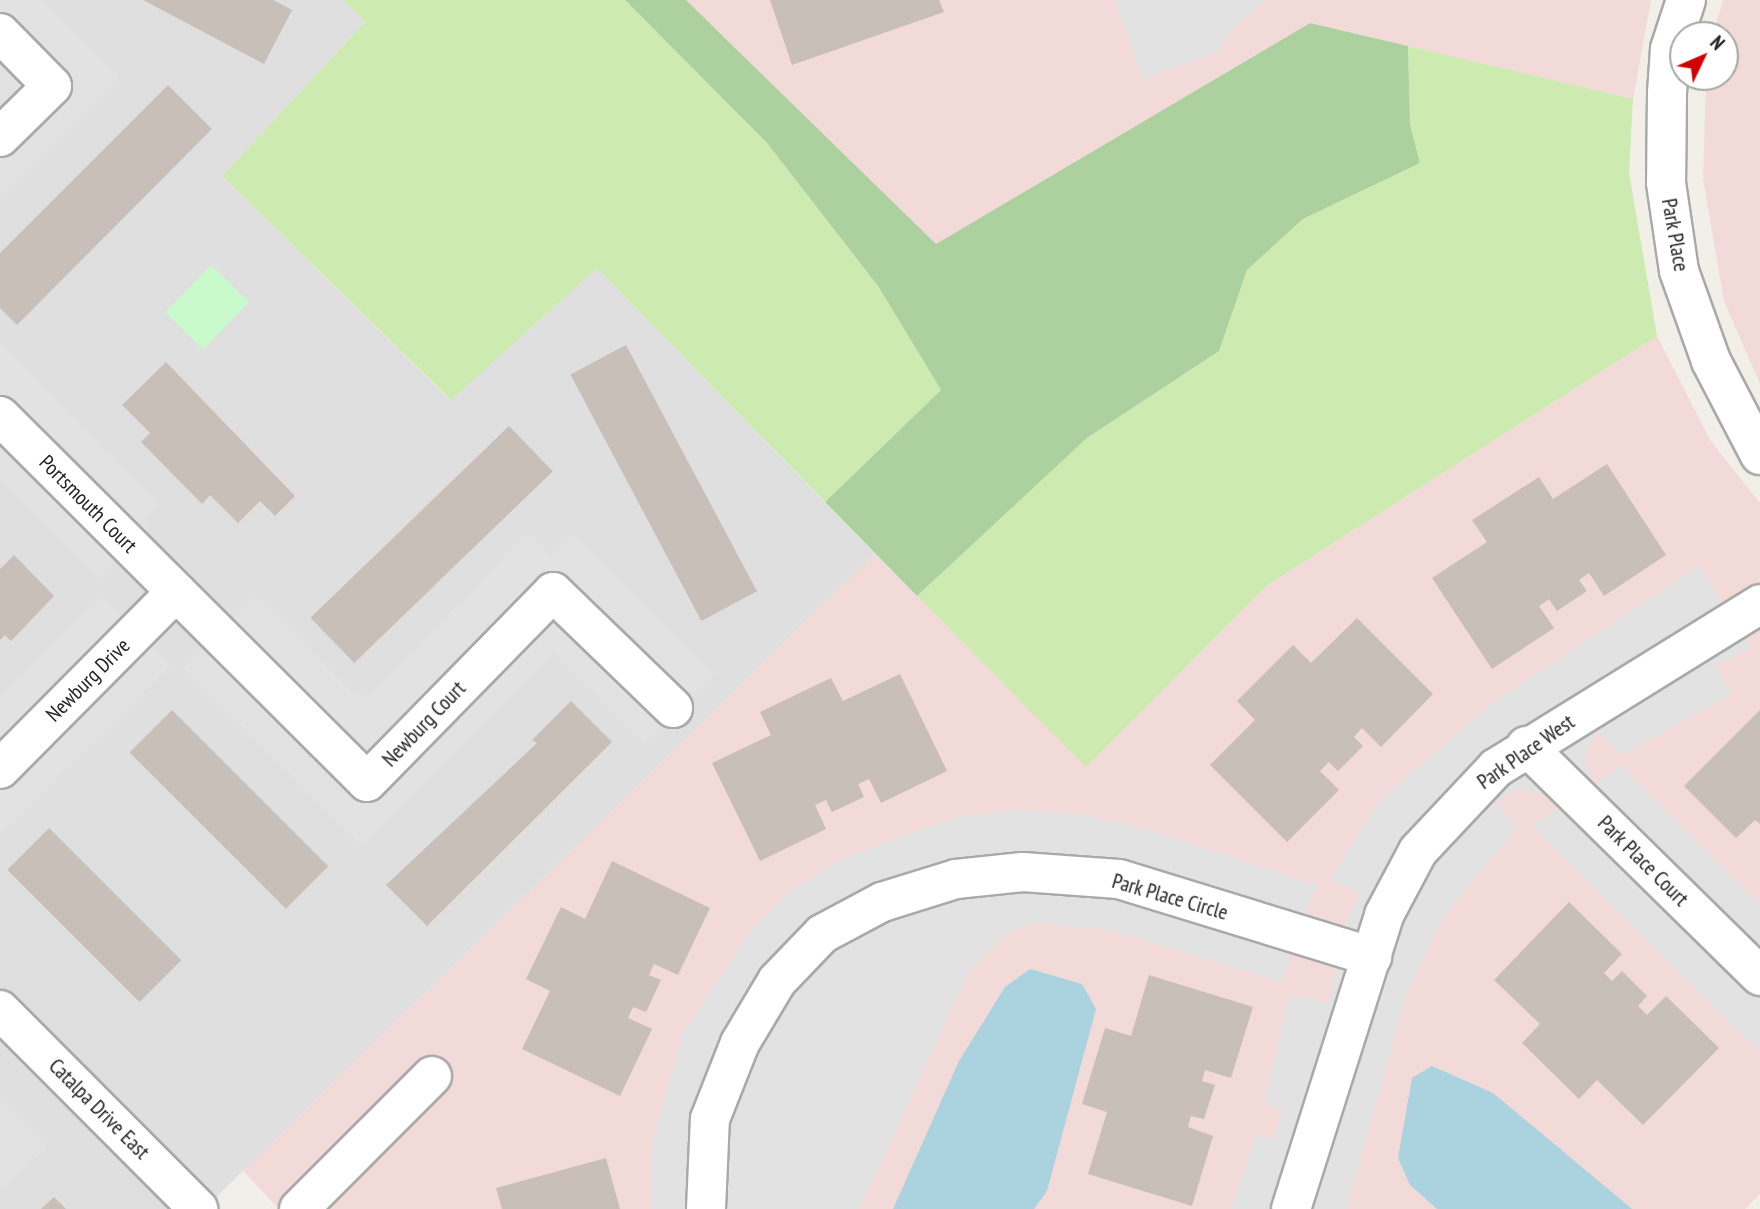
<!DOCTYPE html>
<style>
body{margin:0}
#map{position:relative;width:1760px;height:1209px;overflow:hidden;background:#f2efe9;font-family:"PT Sans Narrow",sans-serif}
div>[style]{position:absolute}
.residential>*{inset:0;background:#e0dfdf}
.commercial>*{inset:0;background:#f2dad9}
.grass>*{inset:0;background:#cdebb0}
.forest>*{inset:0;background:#add19e}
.park>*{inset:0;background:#c8facc;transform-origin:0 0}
.parking>*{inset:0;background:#e2e2e2}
.water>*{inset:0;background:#aad3df}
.building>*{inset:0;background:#c7bfb8;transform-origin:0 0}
.roads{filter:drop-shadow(2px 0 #a9a9a9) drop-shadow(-2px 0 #a9a9a9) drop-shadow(0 2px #a9a9a9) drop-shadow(0 -2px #a9a9a9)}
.minor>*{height:38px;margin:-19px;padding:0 19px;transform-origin:19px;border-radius:19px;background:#fff}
span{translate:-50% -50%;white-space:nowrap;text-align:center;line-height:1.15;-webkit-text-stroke:6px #fff;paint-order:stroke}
.street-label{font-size:21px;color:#222}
.north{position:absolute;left:1669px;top:21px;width:70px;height:70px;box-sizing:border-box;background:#fff;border:2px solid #a7a7a7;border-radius:50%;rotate:46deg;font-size:19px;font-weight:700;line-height:28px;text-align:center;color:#222}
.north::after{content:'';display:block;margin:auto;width:24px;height:32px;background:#d40000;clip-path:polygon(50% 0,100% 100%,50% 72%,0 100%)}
</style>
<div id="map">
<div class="residential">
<div style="clip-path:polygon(0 0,343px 0,365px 22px,222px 176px,450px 400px,597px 268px,875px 554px,204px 1209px,0 1209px)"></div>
</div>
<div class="commercial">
<div style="clip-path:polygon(686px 0,1651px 0,1633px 99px,1310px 23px,936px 244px)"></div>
<div style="clip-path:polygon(1723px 0,1760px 0,1760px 384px,1724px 301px,1703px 179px,1706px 77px,1725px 77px,1725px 35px,1713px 35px)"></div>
<div style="clip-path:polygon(1657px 336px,1710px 440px,1760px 503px,1760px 1194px,1745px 1209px,279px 1209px,243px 1171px,875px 554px,1086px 766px,1266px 586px)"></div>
</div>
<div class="grass">
<div style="clip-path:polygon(343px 0,625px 0,767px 143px,878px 286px,941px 390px,825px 502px,597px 268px,451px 400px,222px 176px,365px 22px)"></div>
<div style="clip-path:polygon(1408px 46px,1633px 99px,1629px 173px,1657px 336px,1266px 586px,1086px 767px,917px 596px,1087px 438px,1219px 351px,1247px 270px,1303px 219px,1420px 163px,1410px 124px)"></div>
</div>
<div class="forest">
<div style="clip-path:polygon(625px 0,686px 0,936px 244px,1310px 23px,1408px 46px,1410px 124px,1420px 163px,1303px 219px,1247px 270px,1219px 351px,1087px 438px,917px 596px,825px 502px,941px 390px,878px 286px,767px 143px)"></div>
</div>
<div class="park">
<div style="left:211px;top:265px;width:53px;height:66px;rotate:44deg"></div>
</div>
<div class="parking">
<div style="clip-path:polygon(0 0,42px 0,120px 78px,0 198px)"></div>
<div style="clip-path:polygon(1115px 0,1266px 0,1230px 30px,1219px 51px,1143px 79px)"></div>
<div style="clip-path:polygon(0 342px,160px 503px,143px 520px,149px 526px,97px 578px,0 481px)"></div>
<div style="clip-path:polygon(574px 533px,715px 674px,645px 744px,554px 652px,361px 845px,183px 668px,255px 596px,354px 694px,367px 696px,528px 534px,550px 556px)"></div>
<div style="clip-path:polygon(1699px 566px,1750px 648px,1715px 666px,1732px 694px,1622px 755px,1597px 731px,1584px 756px,1594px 784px,1621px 766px,1760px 905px,1760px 1052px,1532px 826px,1559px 807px,1553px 799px,1518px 789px,1495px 802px,1518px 826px,1442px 918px,1406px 995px,1347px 1209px,1231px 1209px,1256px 1135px,1273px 1140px,1283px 1111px,1264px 1103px,1290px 994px,1328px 1003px,1349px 914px,1361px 895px,1330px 879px,1379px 801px,1492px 703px)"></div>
<div style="clip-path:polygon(102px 596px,171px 665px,0 834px,0 697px)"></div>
<div style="clip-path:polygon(1015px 810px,1083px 814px,1149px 830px,1317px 885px,1281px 982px,1112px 930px,1034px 923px,1008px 933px,970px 970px,859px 1209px,652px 1209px,652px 1146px,682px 1034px,750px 932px,787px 893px,843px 858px,957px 817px)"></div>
<div style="clip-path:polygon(0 1098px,48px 1146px,0 1193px)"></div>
</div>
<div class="water">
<div style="clip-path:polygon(1030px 969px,1082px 984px,1096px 1009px,1047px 1191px,1034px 1209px,893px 1209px,959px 1061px,1005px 987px)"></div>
<div style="clip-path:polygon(1432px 1066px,1493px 1093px,1632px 1209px,1437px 1209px,1410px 1185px,1398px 1158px,1412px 1078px)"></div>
</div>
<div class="building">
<div style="clip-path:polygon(143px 0,273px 0,292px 10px,264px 64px)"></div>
<div style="clip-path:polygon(770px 0,939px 0,944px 12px,792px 65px)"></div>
<div style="clip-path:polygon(168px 85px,212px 129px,17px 325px,0 308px,0 253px)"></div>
<div style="left:626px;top:345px;width:279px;height:63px;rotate:62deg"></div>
<div style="clip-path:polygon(166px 362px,295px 496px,275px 516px,260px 501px,238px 523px,210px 495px,202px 504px,141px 442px,150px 433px,122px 405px)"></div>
<div style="left:509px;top:426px;width:63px;height:276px;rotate:46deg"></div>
<div style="clip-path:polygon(1607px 464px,1666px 555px,1604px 596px,1589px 573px,1579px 580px,1587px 591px,1557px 611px,1549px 599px,1539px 606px,1554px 628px,1492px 669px,1432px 578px,1487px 542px,1472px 520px,1539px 477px,1553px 499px)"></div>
<div style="clip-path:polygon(14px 555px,54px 596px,11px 641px,5px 635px,0 640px,0 569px)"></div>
<div style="clip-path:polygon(1357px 618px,1433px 694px,1381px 747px,1362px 728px,1354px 737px,1363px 746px,1338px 771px,1329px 762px,1320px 771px,1339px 790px,1287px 842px,1210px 765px,1255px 720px,1237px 701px,1293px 645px,1311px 663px)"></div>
<div style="clip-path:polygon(900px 674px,947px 771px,881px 803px,869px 779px,858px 784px,864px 797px,832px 812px,826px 800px,815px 805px,826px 829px,760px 861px,712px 763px,771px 735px,760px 712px,831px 678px,843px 701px)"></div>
<div style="clip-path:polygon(571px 701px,612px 742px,427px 926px,386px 885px,537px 743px,532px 740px)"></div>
<div style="left:172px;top:710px;width:221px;height:60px;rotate:45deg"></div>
<div style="clip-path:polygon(1760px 710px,1760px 824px,1755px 820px,1736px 838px,1684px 786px)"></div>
<div style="left:49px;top:828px;width:187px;height:59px;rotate:45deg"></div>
<div style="clip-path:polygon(612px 861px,710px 908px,678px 975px,654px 964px,649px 975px,661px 980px,646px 1012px,633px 1007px,628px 1018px,652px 1029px,620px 1096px,522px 1049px,550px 991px,526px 979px,561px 907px,585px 919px)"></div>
<div style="clip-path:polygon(1569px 902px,1622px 954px,1604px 973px,1612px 981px,1622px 971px,1647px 996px,1638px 1006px,1647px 1015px,1666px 996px,1719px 1048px,1643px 1125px,1597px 1080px,1579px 1099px,1522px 1043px,1540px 1024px,1494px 980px)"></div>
<div style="clip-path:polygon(1149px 975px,1253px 1007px,1231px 1078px,1205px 1070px,1202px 1081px,1215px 1085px,1204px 1119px,1191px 1116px,1188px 1127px,1213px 1136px,1192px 1206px,1088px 1174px,1107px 1112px,1082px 1104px,1105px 1028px,1131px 1036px)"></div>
<div style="clip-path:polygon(606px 1158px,620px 1209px,502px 1209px,496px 1188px)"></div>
<div style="clip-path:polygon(54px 1197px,66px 1209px,41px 1209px)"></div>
</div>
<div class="roads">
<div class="minor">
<div style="left:1686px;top:0;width:52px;rotate:108.1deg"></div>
<div style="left:1670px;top:49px;width:44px;rotate:93.9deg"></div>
<div style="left:1667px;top:93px;width:90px;rotate:90.6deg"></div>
<div style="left:1666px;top:183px;width:89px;rotate:81.6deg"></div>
<div style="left:1679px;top:271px;width:96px;rotate:70.4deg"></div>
<div style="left:1711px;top:361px;width:106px;rotate:62.5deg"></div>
<div style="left:0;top:33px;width:74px;rotate:45.5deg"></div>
<div style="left:52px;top:86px;width:73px;rotate:135.6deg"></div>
<div style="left:0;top:416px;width:518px;rotate:44.92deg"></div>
<div style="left:367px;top:782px;width:266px;rotate:-45.6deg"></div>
<div style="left:553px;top:592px;width:167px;rotate:44deg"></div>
<div style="left:1526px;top:746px;width:328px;rotate:44.5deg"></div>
<div style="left:0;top:769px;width:250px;rotate:-45.2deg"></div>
<div style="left:0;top:1010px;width:281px;rotate:45.1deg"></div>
<div style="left:299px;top:1209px;width:188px;rotate:-45deg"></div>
<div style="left:706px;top:1209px;width:90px;rotate:-87.5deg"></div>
<div style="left:710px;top:1119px;width:82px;rotate:-68.5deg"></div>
<div style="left:740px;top:1043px;width:72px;rotate:-59.2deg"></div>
<div style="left:777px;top:981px;width:65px;rotate:-46.2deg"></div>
<div style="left:822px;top:934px;width:68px;rotate:-28.1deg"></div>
<div style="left:882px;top:902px;width:77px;rotate:-17.3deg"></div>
<div style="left:956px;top:879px;width:67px;rotate:-6deg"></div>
<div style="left:1023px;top:872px;width:96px;rotate:4.2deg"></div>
<div style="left:1119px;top:879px;width:265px;rotate:17.1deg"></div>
<div style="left:1291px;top:1209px;width:308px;rotate:-72.4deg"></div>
<div style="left:1384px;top:915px;width:72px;rotate:-62deg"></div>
<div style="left:1418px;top:851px;width:114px;rotate:-46.8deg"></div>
<div style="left:1496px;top:768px;width:311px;rotate:-31.8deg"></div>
</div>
</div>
<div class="street-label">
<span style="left:1675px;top:235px;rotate:80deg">Park Place</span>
<span style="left:88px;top:504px;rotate:45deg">Portsmouth Court</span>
<span style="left:88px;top:680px;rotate:-45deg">Newburg Drive</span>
<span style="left:424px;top:724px;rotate:-46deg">Newburg Court</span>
<span style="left:1526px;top:752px;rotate:-35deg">Park Place West</span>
<span style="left:1643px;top:861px;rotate:45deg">Park Place Court</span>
<span style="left:1170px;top:897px;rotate:16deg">Park Place Circle</span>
<span style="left:99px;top:1109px;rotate:45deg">Catalpa Drive East</span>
</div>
<div class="north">N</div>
</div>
